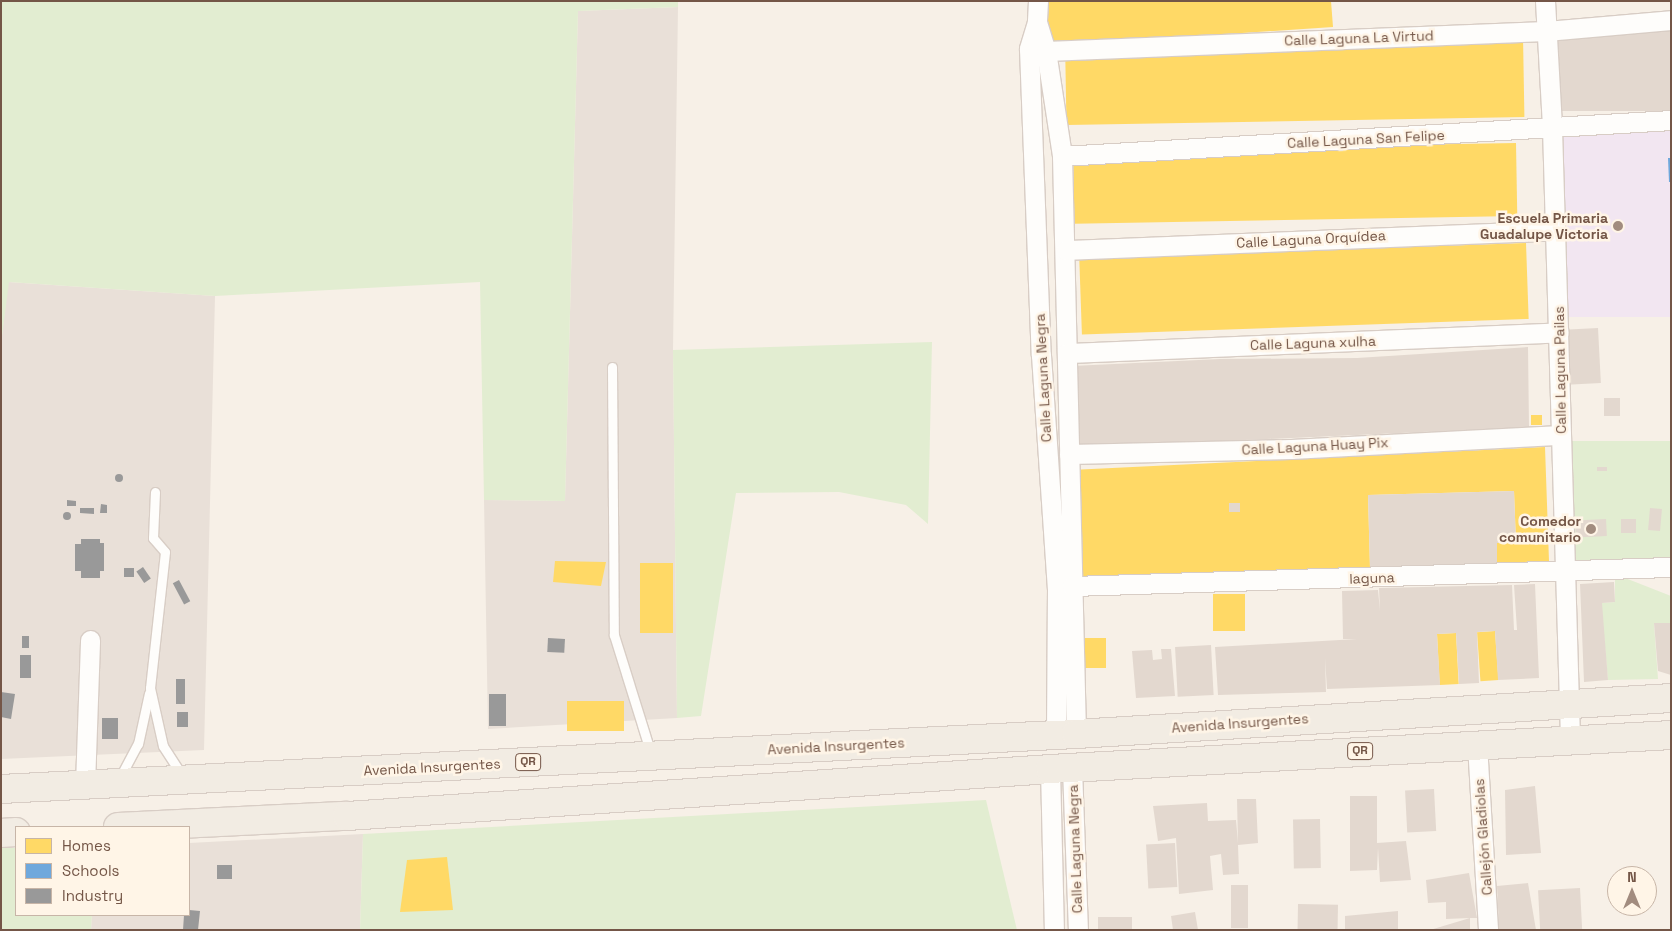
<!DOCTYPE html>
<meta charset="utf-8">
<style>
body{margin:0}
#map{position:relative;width:1672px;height:931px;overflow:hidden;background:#f7f0e7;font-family:"Space Grotesk",sans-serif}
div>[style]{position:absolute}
.industrial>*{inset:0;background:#e9e0d8}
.education>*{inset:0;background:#f2e6f1;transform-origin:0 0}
.green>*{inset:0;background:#e2edd1;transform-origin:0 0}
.homes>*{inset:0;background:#ffd966;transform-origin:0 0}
.schools>*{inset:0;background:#6fa8dc}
.industry>*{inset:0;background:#999;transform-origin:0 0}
.round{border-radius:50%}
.building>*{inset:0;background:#e3d8cf;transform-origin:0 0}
.roads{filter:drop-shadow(1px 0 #d8cdc5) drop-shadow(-1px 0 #d8cdc5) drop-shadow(0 1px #d8cdc5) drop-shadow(0 -1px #d8cdc5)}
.service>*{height:9px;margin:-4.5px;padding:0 4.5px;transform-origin:4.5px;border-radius:4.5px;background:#fefdfb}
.minor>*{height:19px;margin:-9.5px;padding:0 9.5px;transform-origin:9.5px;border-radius:9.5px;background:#fefdfb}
.primary>*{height:28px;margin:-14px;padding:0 14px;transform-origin:14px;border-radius:14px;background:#f2ece3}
.dots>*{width:14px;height:14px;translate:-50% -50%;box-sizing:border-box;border:2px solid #fff5e7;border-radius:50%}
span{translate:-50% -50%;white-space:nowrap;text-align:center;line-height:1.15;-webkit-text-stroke:5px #fff5e7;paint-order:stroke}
.shield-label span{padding:1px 4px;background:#fff5e7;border:1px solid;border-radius:4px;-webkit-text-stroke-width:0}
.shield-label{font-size:12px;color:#745647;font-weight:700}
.street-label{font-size:14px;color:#745647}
.poi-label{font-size:14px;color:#745647;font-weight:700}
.right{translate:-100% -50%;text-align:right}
.frame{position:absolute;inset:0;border:2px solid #745647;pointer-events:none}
.legend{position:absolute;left:15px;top:826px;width:175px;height:90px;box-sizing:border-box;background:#fff5e7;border:1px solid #c7b5a7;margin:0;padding:6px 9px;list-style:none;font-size:15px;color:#745647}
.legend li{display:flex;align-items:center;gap:10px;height:25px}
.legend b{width:25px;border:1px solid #c7b5a7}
.north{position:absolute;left:1607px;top:866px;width:50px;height:50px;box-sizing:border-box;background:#fff5e7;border:1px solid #c7b5a7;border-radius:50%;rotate:0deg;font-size:14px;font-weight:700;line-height:20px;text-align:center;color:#745647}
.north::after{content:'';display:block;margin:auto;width:18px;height:22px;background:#a28c7f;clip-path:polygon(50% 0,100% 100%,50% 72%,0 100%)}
</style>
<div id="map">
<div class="industrial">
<div style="clip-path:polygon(678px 7px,673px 350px,677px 718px,488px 729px,484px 500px,565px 501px,578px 11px)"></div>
<div style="clip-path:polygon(8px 282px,215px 296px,204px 750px,1px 759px,1px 344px)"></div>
<div style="clip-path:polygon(363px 834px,360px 930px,91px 930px,92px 915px,189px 915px,189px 843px)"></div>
</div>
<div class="education">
<div style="left:1671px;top:128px;width:189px;height:109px;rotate:90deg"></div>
</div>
<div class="green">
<div style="clip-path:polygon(1px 1px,678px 1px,678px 7px,578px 11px,565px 501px,484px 500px,480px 282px,215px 296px,9px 282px,1px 344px)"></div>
<div style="clip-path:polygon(932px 342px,928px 524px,906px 505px,839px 492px,736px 493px,701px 716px,677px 718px,673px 350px)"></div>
<div style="left:1671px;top:441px;width:119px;height:106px;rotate:90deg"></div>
<div style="clip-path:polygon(1615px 574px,1671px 596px,1671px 623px,1654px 624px,1658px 679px,1608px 680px,1601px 603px,1615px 602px)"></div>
<div style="clip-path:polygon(986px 800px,1017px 930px,360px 930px,363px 834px)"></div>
<div style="clip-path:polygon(1px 848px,16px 848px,16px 915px,92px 915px,91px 930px,1px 930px)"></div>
</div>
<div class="homes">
<div style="clip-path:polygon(1331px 1px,1333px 27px,1046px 46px,1045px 2px)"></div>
<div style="left:1523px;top:36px;width:81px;height:458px;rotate:89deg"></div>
<div style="left:1516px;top:143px;width:73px;height:443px;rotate:89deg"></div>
<div style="left:1526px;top:243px;width:76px;height:447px;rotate:88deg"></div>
<div style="left:1531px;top:415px;width:11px;height:10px"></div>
<div style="clip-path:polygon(1545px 447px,1549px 561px,1497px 563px,1497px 543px,1516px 543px,1514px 491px,1368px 495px,1370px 568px,1076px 578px,1071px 470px)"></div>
<div style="clip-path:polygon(555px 561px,606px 562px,601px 586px,553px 582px)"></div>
<div style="left:640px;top:563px;width:33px;height:70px"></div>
<div style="left:1213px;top:594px;width:32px;height:37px"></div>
<div style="left:1495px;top:631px;width:49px;height:18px;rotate:86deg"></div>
<div style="left:1456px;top:633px;width:51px;height:19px;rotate:87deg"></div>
<div style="left:1106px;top:638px;width:30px;height:30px;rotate:90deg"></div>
<div style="left:567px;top:701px;width:57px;height:30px"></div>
<div style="clip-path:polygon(447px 857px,453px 910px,400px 912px,407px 860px)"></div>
</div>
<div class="schools">
<div style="clip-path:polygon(1668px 158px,1671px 158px,1671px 182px,1669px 182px)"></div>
</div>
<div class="industry">
<div class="round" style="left:115px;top:474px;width:8px;height:8px"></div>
<div style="clip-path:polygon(67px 500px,76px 501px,76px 506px,67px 506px)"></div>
<div style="clip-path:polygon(101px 504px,107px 505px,107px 513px,100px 513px)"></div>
<div style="clip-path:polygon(80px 508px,94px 508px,94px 514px,80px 513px)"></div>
<div class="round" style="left:63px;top:512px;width:8px;height:8px"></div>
<div style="clip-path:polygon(81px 539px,100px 539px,100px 543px,104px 543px,104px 571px,100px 571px,100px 578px,81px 578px,81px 571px,75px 571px,75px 544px,81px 544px)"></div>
<div style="left:143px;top:567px;width:14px;height:8px;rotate:56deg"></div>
<div style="left:124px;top:568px;width:10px;height:9px"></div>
<div style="left:179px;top:580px;width:24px;height:7px;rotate:62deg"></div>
<div style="left:22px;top:636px;width:7px;height:12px"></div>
<div style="left:548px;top:638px;width:17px;height:14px;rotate:3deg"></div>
<div style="left:20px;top:655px;width:11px;height:23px"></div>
<div style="left:176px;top:679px;width:9px;height:25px"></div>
<div style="clip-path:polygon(1px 692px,15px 694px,11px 719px,1px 717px)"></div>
<div style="left:489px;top:694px;width:17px;height:32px"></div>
<div style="left:177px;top:712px;width:11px;height:15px"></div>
<div style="left:102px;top:718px;width:16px;height:21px"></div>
<div style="left:217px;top:865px;width:15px;height:14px"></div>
<div style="clip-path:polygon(189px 910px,200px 911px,198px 930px,183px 930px,184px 915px,189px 915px)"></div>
</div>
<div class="building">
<div style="left:1671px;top:25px;width:86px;height:117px;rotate:90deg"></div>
<div style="left:1598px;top:328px;width:55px;height:34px;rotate:87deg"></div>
<div style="clip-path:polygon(1528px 347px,1529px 427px,1073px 448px,1072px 366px,1220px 359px,1357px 358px)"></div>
<div style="left:1604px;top:398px;width:16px;height:18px"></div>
<div style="left:1597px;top:467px;width:10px;height:4px"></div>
<div style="clip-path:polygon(1514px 491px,1516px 543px,1497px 543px,1497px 563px,1370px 568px,1368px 495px)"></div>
<div style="left:1229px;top:503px;width:11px;height:9px"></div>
<div style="left:1650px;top:508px;width:12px;height:22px;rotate:5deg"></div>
<div style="left:1606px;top:519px;width:17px;height:31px;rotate:87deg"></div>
<div style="left:1621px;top:519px;width:15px;height:14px"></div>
<div style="clip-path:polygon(1614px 582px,1615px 602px,1602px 603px,1608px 680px,1584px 682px,1580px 584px)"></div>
<div style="clip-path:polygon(1535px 584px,1539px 678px,1498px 680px,1495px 631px,1477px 632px,1479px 683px,1459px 684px,1456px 633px,1437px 634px,1440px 685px,1327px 689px,1325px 658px,1326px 692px,1218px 695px,1215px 647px,1357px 639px,1343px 639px,1342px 591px,1378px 590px,1380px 611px,1379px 588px,1512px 585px,1514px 630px,1517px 630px,1514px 585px)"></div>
<div style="clip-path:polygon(1654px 623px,1671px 623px,1671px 675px,1658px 671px)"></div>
<div style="left:1211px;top:645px;width:50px;height:36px;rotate:87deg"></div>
<div style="clip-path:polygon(1161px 649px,1171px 649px,1175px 696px,1136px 698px,1132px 651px,1152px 650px,1153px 660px,1162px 659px)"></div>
<div style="clip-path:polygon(1535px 786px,1541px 853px,1506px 855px,1505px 790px)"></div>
<div style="left:1434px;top:789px;width:42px;height:29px;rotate:87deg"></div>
<div style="clip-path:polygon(1350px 796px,1377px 796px,1377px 843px,1406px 841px,1411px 880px,1380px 882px,1378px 848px,1377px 870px,1350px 871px)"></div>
<div style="clip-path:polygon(1237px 799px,1256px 799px,1258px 843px,1238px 845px,1239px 874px,1223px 875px,1221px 854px,1210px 856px,1213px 890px,1179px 894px,1176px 838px,1158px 841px,1153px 806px,1207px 803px,1208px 821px,1236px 820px,1238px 843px)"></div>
<div style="left:1320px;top:819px;width:49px;height:27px;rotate:89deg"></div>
<div style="left:1175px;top:843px;width:44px;height:29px;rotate:87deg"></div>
<div style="clip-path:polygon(1469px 873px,1477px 918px,1470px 918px,1470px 930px,1430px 930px,1470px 918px,1446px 919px,1446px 902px,1428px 903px,1426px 880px)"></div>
<div style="clip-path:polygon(1528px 883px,1536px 930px,1499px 930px,1497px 886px)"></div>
<div style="left:1248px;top:885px;width:43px;height:17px;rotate:90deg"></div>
<div style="left:1580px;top:888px;width:42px;height:42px;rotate:87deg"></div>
<div style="left:1298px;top:904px;width:40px;height:26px;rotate:1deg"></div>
<div style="clip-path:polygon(1398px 911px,1398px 930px,1345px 930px,1345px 916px)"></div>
<div style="clip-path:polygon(1195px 912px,1198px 930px,1173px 930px,1171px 916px)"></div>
<div style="left:1132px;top:917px;width:13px;height:34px;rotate:90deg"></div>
</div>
<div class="roads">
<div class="service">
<div style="left:612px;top:367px;width:268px;rotate:89.6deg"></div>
<div style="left:614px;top:635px;width:125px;rotate:72.7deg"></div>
<div style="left:155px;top:492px;width:46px;rotate:92.5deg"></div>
<div style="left:153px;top:538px;width:18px;rotate:49deg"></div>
<div style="left:165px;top:552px;width:137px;rotate:96.3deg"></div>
<div style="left:150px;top:688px;width:59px;rotate:77.4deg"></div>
<div style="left:163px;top:746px;width:35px;rotate:57deg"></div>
<div style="left:119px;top:779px;width:40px;rotate:-62deg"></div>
<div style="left:138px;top:744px;width:52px;rotate:-77.8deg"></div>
</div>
<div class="minor">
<div style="left:1038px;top:1px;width:21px;rotate:93deg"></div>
<div style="left:1037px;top:22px;width:28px;rotate:107deg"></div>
<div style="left:1029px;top:49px;width:306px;rotate:87.8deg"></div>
<div style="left:1041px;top:355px;width:234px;rotate:86.1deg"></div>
<div style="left:1057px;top:588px;width:147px;rotate:90.4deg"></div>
<div style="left:1545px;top:1px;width:127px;rotate:86.8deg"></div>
<div style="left:1552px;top:128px;width:611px;rotate:88.31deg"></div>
<div style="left:1037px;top:22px;width:30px;rotate:73deg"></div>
<div style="left:1046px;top:51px;width:106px;rotate:81.3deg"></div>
<div style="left:1062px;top:156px;width:578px;rotate:88.61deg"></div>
<div style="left:1046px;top:51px;width:500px;rotate:-2.29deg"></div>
<div style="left:1546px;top:31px;width:125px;rotate:-5deg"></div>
<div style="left:1062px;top:156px;width:610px;rotate:-3.38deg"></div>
<div style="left:1066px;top:250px;width:490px;rotate:-2.3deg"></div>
<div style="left:1067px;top:353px;width:492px;rotate:-2.4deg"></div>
<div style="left:1069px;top:454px;width:222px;rotate:-1.3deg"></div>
<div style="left:1291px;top:449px;width:270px;rotate:-3deg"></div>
<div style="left:1072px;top:586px;width:599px;rotate:-1.82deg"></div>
<div style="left:1477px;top:744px;width:186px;rotate:86.6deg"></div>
<div style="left:1072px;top:768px;width:162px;rotate:87.9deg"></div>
<div style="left:1050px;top:769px;width:161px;rotate:88.6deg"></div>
<div style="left:85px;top:785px;width:145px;rotate:-88deg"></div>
</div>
<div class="primary">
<div style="left:1px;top:789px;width:1076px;rotate:-2.93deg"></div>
<div style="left:1076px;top:734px;width:596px;rotate:-3.46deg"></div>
<div style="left:118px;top:827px;width:229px;rotate:-2.8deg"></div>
<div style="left:347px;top:816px;width:705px;rotate:-3.82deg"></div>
<div style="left:1050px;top:769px;width:622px;rotate:-3.13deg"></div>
<div style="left:1px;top:833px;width:15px;rotate:-4deg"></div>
</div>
</div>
<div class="dots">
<div style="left:1618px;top:226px;background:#a28c7f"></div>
<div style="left:1591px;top:529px;background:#a28c7f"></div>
</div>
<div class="shield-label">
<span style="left:1360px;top:751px">QR</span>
<span style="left:528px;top:762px">QR</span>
</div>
<div class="street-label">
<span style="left:1359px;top:38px;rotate:-2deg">Calle Laguna La Virtud</span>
<span style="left:1366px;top:139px;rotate:-3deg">Calle Laguna San Felipe</span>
<span style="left:1311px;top:239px;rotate:-3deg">Calle Laguna Orquídea</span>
<span style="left:1313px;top:343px;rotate:-2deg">Calle Laguna xulha</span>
<span style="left:1560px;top:370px;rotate:-91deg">Calle Laguna Pailas</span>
<span style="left:1043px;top:378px;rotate:-93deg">Calle Laguna Negra</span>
<span style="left:1315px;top:446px;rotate:-3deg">Calle Laguna Huay Pix</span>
<span style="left:1372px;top:578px;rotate:-2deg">laguna</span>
<span style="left:1240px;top:723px;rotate:-4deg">Avenida Insurgentes</span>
<span style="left:836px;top:746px;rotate:-3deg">Avenida Insurgentes</span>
<span style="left:432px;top:767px;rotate:-3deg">Avenida Insurgentes</span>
<span style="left:1483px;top:837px;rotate:-94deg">Callejón Gladiolas</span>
<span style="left:1075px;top:849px;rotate:-92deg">Calle Laguna Negra</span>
</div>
<div class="poi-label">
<span class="right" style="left:1608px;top:226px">Escuela Primaria<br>Guadalupe Victoria</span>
<span class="right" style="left:1581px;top:529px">Comedor<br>comunitario</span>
</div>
<div class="frame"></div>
<ul class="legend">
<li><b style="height:14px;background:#ffd966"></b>Homes</li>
<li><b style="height:14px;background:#6fa8dc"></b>Schools</li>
<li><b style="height:14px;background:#999"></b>Industry</li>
</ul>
<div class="north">N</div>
</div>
